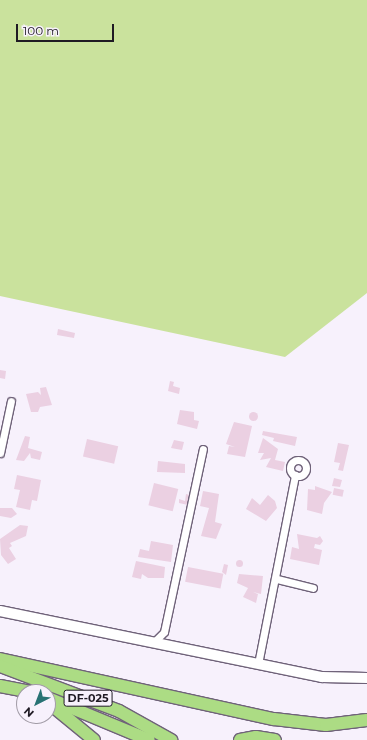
<!DOCTYPE html>
<style>
body{margin:0}
#map{position:relative;width:367px;height:740px;overflow:hidden;background:#f7f1fc;font-family:Montserrat,sans-serif}
div>[style]{position:absolute}
.green>*{inset:0;background:#cae29d}
.building>*{inset:0;background:#ebd0e2;transform-origin:0 0}
.round{border-radius:50%}
.roads{filter:drop-shadow(1px 0 #6f6279) drop-shadow(-1px 0 #6f6279) drop-shadow(0 1px #6f6279) drop-shadow(0 -1px #6f6279)}
.minor>*{height:7px;margin:-3.5px;padding:0 3.5px;transform-origin:3.5px;border-radius:3.5px;background:#fff}
.minor>.ring{margin:-3.5px;padding:0;box-sizing:content-box;background:none;border:7px solid #fff;border-radius:50%}
.secondary>*{height:10px;margin:-5px;padding:0 5px;transform-origin:5px;border-radius:5px;background:#fff}
.trunk>*{height:12px;margin:-6px;padding:0 6px;transform-origin:6px;border-radius:6px;background:#acdc84}
span{translate:-50% -50%;white-space:nowrap;text-align:center;line-height:1.15;-webkit-text-stroke:3.5px #f7f1fc;paint-order:stroke}
.shield-label span{padding:1px 3px;background:#f7f1fc;border:1px solid;border-radius:3px;-webkit-text-stroke-width:0}
.shield-label{font-size:11px;color:#1f1a24;font-weight:700}
.north{position:absolute;left:16px;top:684px;width:40px;height:40px;box-sizing:border-box;background:#f7f1fc;border:1px solid #a19ba6;border-radius:50%;rotate:222deg;font-size:11px;font-weight:700;line-height:16px;text-align:center;color:#1f1a24}
.north::after{content:'';display:block;margin:auto;width:14px;height:18px;background:#287274;clip-path:polygon(50% 0,100% 100%,50% 72%,0 100%)}
.scale{position:absolute;left:16px;top:24px;width:98px;height:18px;box-sizing:border-box;border:2px solid #1f1a24;border-top:0;padding-left:5px;font-size:12px;line-height:14px;white-space:nowrap;color:#1f1a24;-webkit-text-stroke:3px #f7f1fc;paint-order:stroke}
</style>
<div id="map">
<div class="green">
<div style="clip-path:polygon(0 0,367px 0,367px 293px,285px 357px,0 296px)"></div>
</div>
<div class="building">
<div style="clip-path:polygon(58px 329px,75px 333px,74px 338px,57px 335px)"></div>
<div style="clip-path:polygon(0 370px,6px 371px,5px 379px,0 378px)"></div>
<div style="clip-path:polygon(170px 381px,174px 382px,173px 386px,180px 388px,179px 394px,168px 391px)"></div>
<div style="clip-path:polygon(46px 387px,52px 405px,40px 407px,38px 412px,31px 412px,26px 394px,38px 392px,41px 395px,40px 388px)"></div>
<div style="clip-path:polygon(180px 410px,194px 412px,194px 420px,199px 421px,197px 429px,177px 424px)"></div>
<div class="round" style="left:248.5px;top:411.5px;width:9px;height:9px"></div>
<div style="clip-path:polygon(234px 422px,252px 426px,245px 457px,227px 454px,229px 446px,235px 447px,226px 444px)"></div>
<div style="clip-path:polygon(263px 431px,297px 437px,295px 446px,273px 441px,274px 438px,262px 435px)"></div>
<div style="clip-path:polygon(25px 436px,30px 437px,28px 448px,42px 452px,40px 460px,31px 458px,30px 453px,24px 461px,16px 460px)"></div>
<div style="clip-path:polygon(263px 438px,278px 449px,275px 460px,285px 462px,283px 471px,266px 467px,271px 458px,260px 460px,264px 453px,258px 453px)"></div>
<div style="left:87px;top:439px;width:32px;height:18px;rotate:13deg"></div>
<div style="clip-path:polygon(174px 440px,184px 442px,182px 450px,171px 448px)"></div>
<div style="clip-path:polygon(338px 443px,349px 445px,343px 471px,338px 470px,340px 463px,334px 462px)"></div>
<div style="clip-path:polygon(158px 461px,185px 464px,185px 473px,157px 472px)"></div>
<div style="clip-path:polygon(17px 475px,41px 480px,37px 501px,32px 500px,30px 510px,16px 507px,20px 490px,14px 489px)"></div>
<div style="clip-path:polygon(334px 478px,342px 480px,340px 487px,332px 486px)"></div>
<div style="left:154px;top:483px;width:25px;height:23px;rotate:14deg"></div>
<div style="clip-path:polygon(315px 486px,332px 492px,324px 503px,322px 514px,307px 510px,308px 489px,315px 490px)"></div>
<div style="left:334px;top:488px;width:10px;height:7px;rotate:11deg"></div>
<div style="clip-path:polygon(203px 491px,219px 494px,215px 522px,222px 524px,216px 539px,201px 536px,209px 508px,200px 506px)"></div>
<div style="clip-path:polygon(186px 494px,190px 495px,188px 505px,179px 503px,179px 499px,185px 501px)"></div>
<div style="clip-path:polygon(268px 495px,275px 501px,277px 508px,266px 521px,246px 509px,252px 498px,260px 505px)"></div>
<div style="clip-path:polygon(0 508px,12px 508px,17px 514px,11px 518px,0 516px)"></div>
<div style="clip-path:polygon(20px 525px,28px 526px,26px 536px,10px 543px,12px 546px,9px 548px,16px 559px,8px 564px,1px 555px,0 539px)"></div>
<div style="clip-path:polygon(297px 534px,317px 538px,320px 536px,323px 541px,320px 545px,315px 544px,314px 548px,322px 550px,319px 565px,290px 559px,292px 547px,299px 549px)"></div>
<div style="clip-path:polygon(151px 541px,173px 545px,171px 562px,138px 557px,140px 549px,149px 551px)"></div>
<div class="round" style="left:235.5px;top:559.5px;width:7px;height:7px"></div>
<div style="clip-path:polygon(136px 561px,165px 567px,164px 578px,148px 578px,142px 574px,141px 579px,132px 577px)"></div>
<div style="clip-path:polygon(224px 564px,228px 565px,226px 575px,222px 572px)"></div>
<div style="left:188px;top:567px;width:36px;height:15px;rotate:11deg"></div>
<div style="clip-path:polygon(239px 574px,263px 576px,261px 594px,253px 592px,258px 594px,256px 603px,243px 597px,248px 588px,237px 583px)"></div>
</div>
<div class="roads">
<div class="minor">
<div style="left:0;top:453px;width:53px;rotate:-78.1deg"></div>
<div class="ring" style="left:290px;top:460px;width:9px;height:9px"></div>
<div style="left:277px;top:579px;width:37px;rotate:14deg"></div>
<div style="left:154px;top:642px;width:14px;rotate:-45deg"></div>
<div style="left:164px;top:632px;width:187px;rotate:-78deg"></div>
<div style="left:258px;top:664px;width:193px;rotate:-78.9deg"></div>
</div>
<div class="secondary">
<div style="left:0;top:611px;width:329px;rotate:11.6deg"></div>
<div style="left:322px;top:677px;width:45px;rotate:1.3deg"></div>
</div>
<div class="trunk">
<div style="left:0;top:659px;width:280px;rotate:12.4deg"></div>
<div style="left:274px;top:719px;width:52px;rotate:6.6deg"></div>
<div style="left:326px;top:725px;width:41px;rotate:-7deg"></div>
<div style="left:0;top:666px;width:127px;rotate:20.7deg"></div>
<div style="left:119px;top:711px;width:60px;rotate:29.1deg"></div>
<div style="left:0;top:686px;width:31px;rotate:11deg"></div>
<div style="left:48px;top:698px;width:109px;rotate:22.6deg"></div>
<div style="left:49px;top:703px;width:58px;rotate:39.4deg"></div>
<div style="left:240px;top:740px;width:16px;rotate:-11deg"></div>
<div style="left:256px;top:737px;width:19px;rotate:9deg"></div>
</div>
</div>
<div class="shield-label">
<span style="left:88px;top:698px">DF-025</span>
</div>
<div class="north">N</div>
<div class="scale">100 m</div>
</div>
